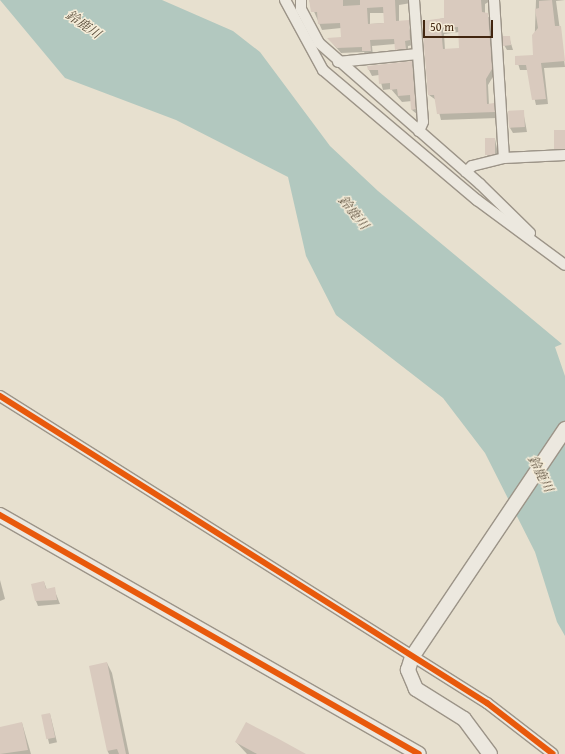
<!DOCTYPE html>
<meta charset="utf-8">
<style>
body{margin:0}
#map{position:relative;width:565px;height:754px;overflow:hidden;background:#e7e0cf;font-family:"Gentium Book Plus","Noto Serif JP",serif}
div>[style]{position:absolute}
.water>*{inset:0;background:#b2c8bf}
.shadow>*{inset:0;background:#0003;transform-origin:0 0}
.building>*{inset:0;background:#d9cabe;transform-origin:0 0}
.roads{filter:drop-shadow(1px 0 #9c9488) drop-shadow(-1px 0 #9c9488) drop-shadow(0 1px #9c9488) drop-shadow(0 -1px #9c9488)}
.street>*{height:10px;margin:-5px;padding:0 5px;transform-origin:5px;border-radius:5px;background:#ece8df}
.secondary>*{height:14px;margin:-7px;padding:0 7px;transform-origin:7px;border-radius:7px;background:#ece8df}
.cycleway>*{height:6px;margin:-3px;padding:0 3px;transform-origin:3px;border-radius:3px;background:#e8590c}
span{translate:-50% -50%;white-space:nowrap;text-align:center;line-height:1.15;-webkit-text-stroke:3px #f6edd9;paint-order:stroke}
.water-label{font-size:13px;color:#584c3a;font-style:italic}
.scale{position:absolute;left:423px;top:20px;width:70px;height:18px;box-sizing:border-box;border:2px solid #422610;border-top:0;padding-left:5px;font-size:12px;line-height:14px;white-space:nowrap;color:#422610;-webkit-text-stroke:3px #f6edd9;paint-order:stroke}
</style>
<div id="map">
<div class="water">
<div style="clip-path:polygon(0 0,162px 0,233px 31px,260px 52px,330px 146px,378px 191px,562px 344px,555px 347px,565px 376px,565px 636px,557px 622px,535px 552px,485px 453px,443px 398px,336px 315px,306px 256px,288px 177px,176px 120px,65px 78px)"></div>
</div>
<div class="shadow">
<div style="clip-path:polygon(evenodd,309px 0,411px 0,411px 3px,399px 5px,399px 21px,408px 21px,413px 45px,408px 46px,408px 54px,399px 55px,395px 44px,372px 46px,373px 56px,367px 57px,364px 52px,341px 53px,329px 39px,342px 38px,341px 28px,322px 30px,309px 0,370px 13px,384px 13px,385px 23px,370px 24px,370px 13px)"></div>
<div style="clip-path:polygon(evenodd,445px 0,492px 0,485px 4px,485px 14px,491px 19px,494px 75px,488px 85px,489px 105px,493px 104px,497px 118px,441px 120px,436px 100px,429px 95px,423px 22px,445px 18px,445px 0,459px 32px,461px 49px,445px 50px,444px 34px,459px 32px)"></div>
<div style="clip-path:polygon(536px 0,565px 0,556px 1px,565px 67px,544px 68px,548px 104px,536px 105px,528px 70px,520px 70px,516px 57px,534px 56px)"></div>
<div style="clip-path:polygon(509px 37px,513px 50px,507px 50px,504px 45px)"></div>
<div style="clip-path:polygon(411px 62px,415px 68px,418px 115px,412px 110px,412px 101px,402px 102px,391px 89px,383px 90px,379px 75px,372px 76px,369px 70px)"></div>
<div style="clip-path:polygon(523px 111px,527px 132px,513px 133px,510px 128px)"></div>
<div style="clip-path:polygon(565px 132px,565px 154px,559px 154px,556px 149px)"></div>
<div style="clip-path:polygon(495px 139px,499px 158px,490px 160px,487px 155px)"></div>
<div style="clip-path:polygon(0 580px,5px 599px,0 601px)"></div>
<div style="clip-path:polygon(44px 582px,47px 590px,54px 589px,60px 604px,38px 606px,36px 601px)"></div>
<div style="clip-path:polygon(107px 663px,112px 673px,129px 754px,109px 754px,107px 750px)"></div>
<div style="left:50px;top:714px;width:29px;height:8px;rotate:76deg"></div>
<div style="clip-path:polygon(22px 723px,31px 754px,0 754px,0 728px)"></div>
<div style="clip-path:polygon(236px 742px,301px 754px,247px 754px)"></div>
</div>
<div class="building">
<div style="clip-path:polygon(evenodd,309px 0,343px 0,343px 6px,360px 5px,360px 0,395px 0,396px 21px,409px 20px,410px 40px,405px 41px,406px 49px,395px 50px,394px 39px,370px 40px,371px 51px,362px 51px,362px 47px,337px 48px,327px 38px,341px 37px,340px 23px,318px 24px,317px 12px,311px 12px,309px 0,383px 7px,384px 23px,368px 24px,367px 8px,383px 7px)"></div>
<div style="clip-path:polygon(evenodd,444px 0,481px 0,482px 12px,488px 13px,492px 69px,486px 79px,487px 104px,494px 103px,495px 112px,437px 114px,434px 95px,428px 95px,422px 21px,444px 18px,444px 0,458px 27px,459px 48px,443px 49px,441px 28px,458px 27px)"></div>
<div style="clip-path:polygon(552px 0,555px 26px,561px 26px,565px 61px,541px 63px,546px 99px,532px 100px,526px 65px,515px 65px,515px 56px,533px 55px,532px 35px,538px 28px,535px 9px,539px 8px,539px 1px)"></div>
<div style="clip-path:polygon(503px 36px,510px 36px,511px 45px,503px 46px)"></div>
<div style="clip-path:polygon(412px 61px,416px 109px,411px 110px,410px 95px,398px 96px,397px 89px,390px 90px,390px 83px,379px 84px,378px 70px,368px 70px,367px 66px)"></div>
<div style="left:524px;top:110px;width:17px;height:16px;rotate:87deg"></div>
<div style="left:565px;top:130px;width:19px;height:11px;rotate:90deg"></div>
<div style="left:485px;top:138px;width:10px;height:17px"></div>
<div style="clip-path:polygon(44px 581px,46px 589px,55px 587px,57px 600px,35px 601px,31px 584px)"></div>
<div style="clip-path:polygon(107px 662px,126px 754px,119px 754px,117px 749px,107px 751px,89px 666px)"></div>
<div style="left:50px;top:713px;width:25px;height:9px;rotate:78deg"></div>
<div style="clip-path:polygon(22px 722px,28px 750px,0 754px,0 727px)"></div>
<div style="clip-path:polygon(246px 722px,277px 738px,306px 754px,257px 754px,235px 742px)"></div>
</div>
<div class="roads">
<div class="street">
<div style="left:285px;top:0;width:80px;rotate:61.5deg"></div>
<div style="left:323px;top:70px;width:202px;rotate:40.2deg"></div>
<div style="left:477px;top:200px;width:109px;rotate:36.5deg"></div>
<div style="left:301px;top:0;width:9px;rotate:90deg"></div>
<div style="left:301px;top:9px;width:38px;rotate:62deg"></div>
<div style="left:319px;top:43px;width:214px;rotate:41.2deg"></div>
<div style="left:480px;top:184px;width:70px;rotate:44.4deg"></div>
<div style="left:414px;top:0;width:122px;rotate:85.8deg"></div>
<div style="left:423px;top:122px;width:10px;rotate:114deg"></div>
<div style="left:494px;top:0;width:158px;rotate:86.4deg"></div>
<div style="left:338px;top:62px;width:80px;rotate:-5.7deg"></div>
<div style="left:466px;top:172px;width:8px;rotate:-45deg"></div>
<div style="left:472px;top:166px;width:33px;rotate:-14deg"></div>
<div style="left:504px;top:158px;width:61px;rotate:-2.8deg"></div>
<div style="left:0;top:396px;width:576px;rotate:32.23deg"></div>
<div style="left:487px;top:703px;width:83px;rotate:37.7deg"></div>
</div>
<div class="secondary">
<div style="left:0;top:515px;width:482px;rotate:29.7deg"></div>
<div style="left:490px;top:754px;width:44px;rotate:-126.6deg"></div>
<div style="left:464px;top:719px;width:57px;rotate:-148deg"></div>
<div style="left:416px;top:689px;width:21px;rotate:-113deg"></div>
<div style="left:408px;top:670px;width:14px;rotate:-73deg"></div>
<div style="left:412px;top:657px;width:275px;rotate:-56.1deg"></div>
</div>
</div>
<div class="cycleway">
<div style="left:0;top:396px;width:576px;rotate:32.23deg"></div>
<div style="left:487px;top:703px;width:83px;rotate:37.7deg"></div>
<div style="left:0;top:515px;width:482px;rotate:29.7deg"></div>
</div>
<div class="water-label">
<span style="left:83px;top:25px;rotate:35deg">鈴鹿川</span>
<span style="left:353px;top:213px;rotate:51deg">鈴鹿川</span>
<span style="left:540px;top:474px;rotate:63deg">鈴鹿川</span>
</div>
<div class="scale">50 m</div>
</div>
